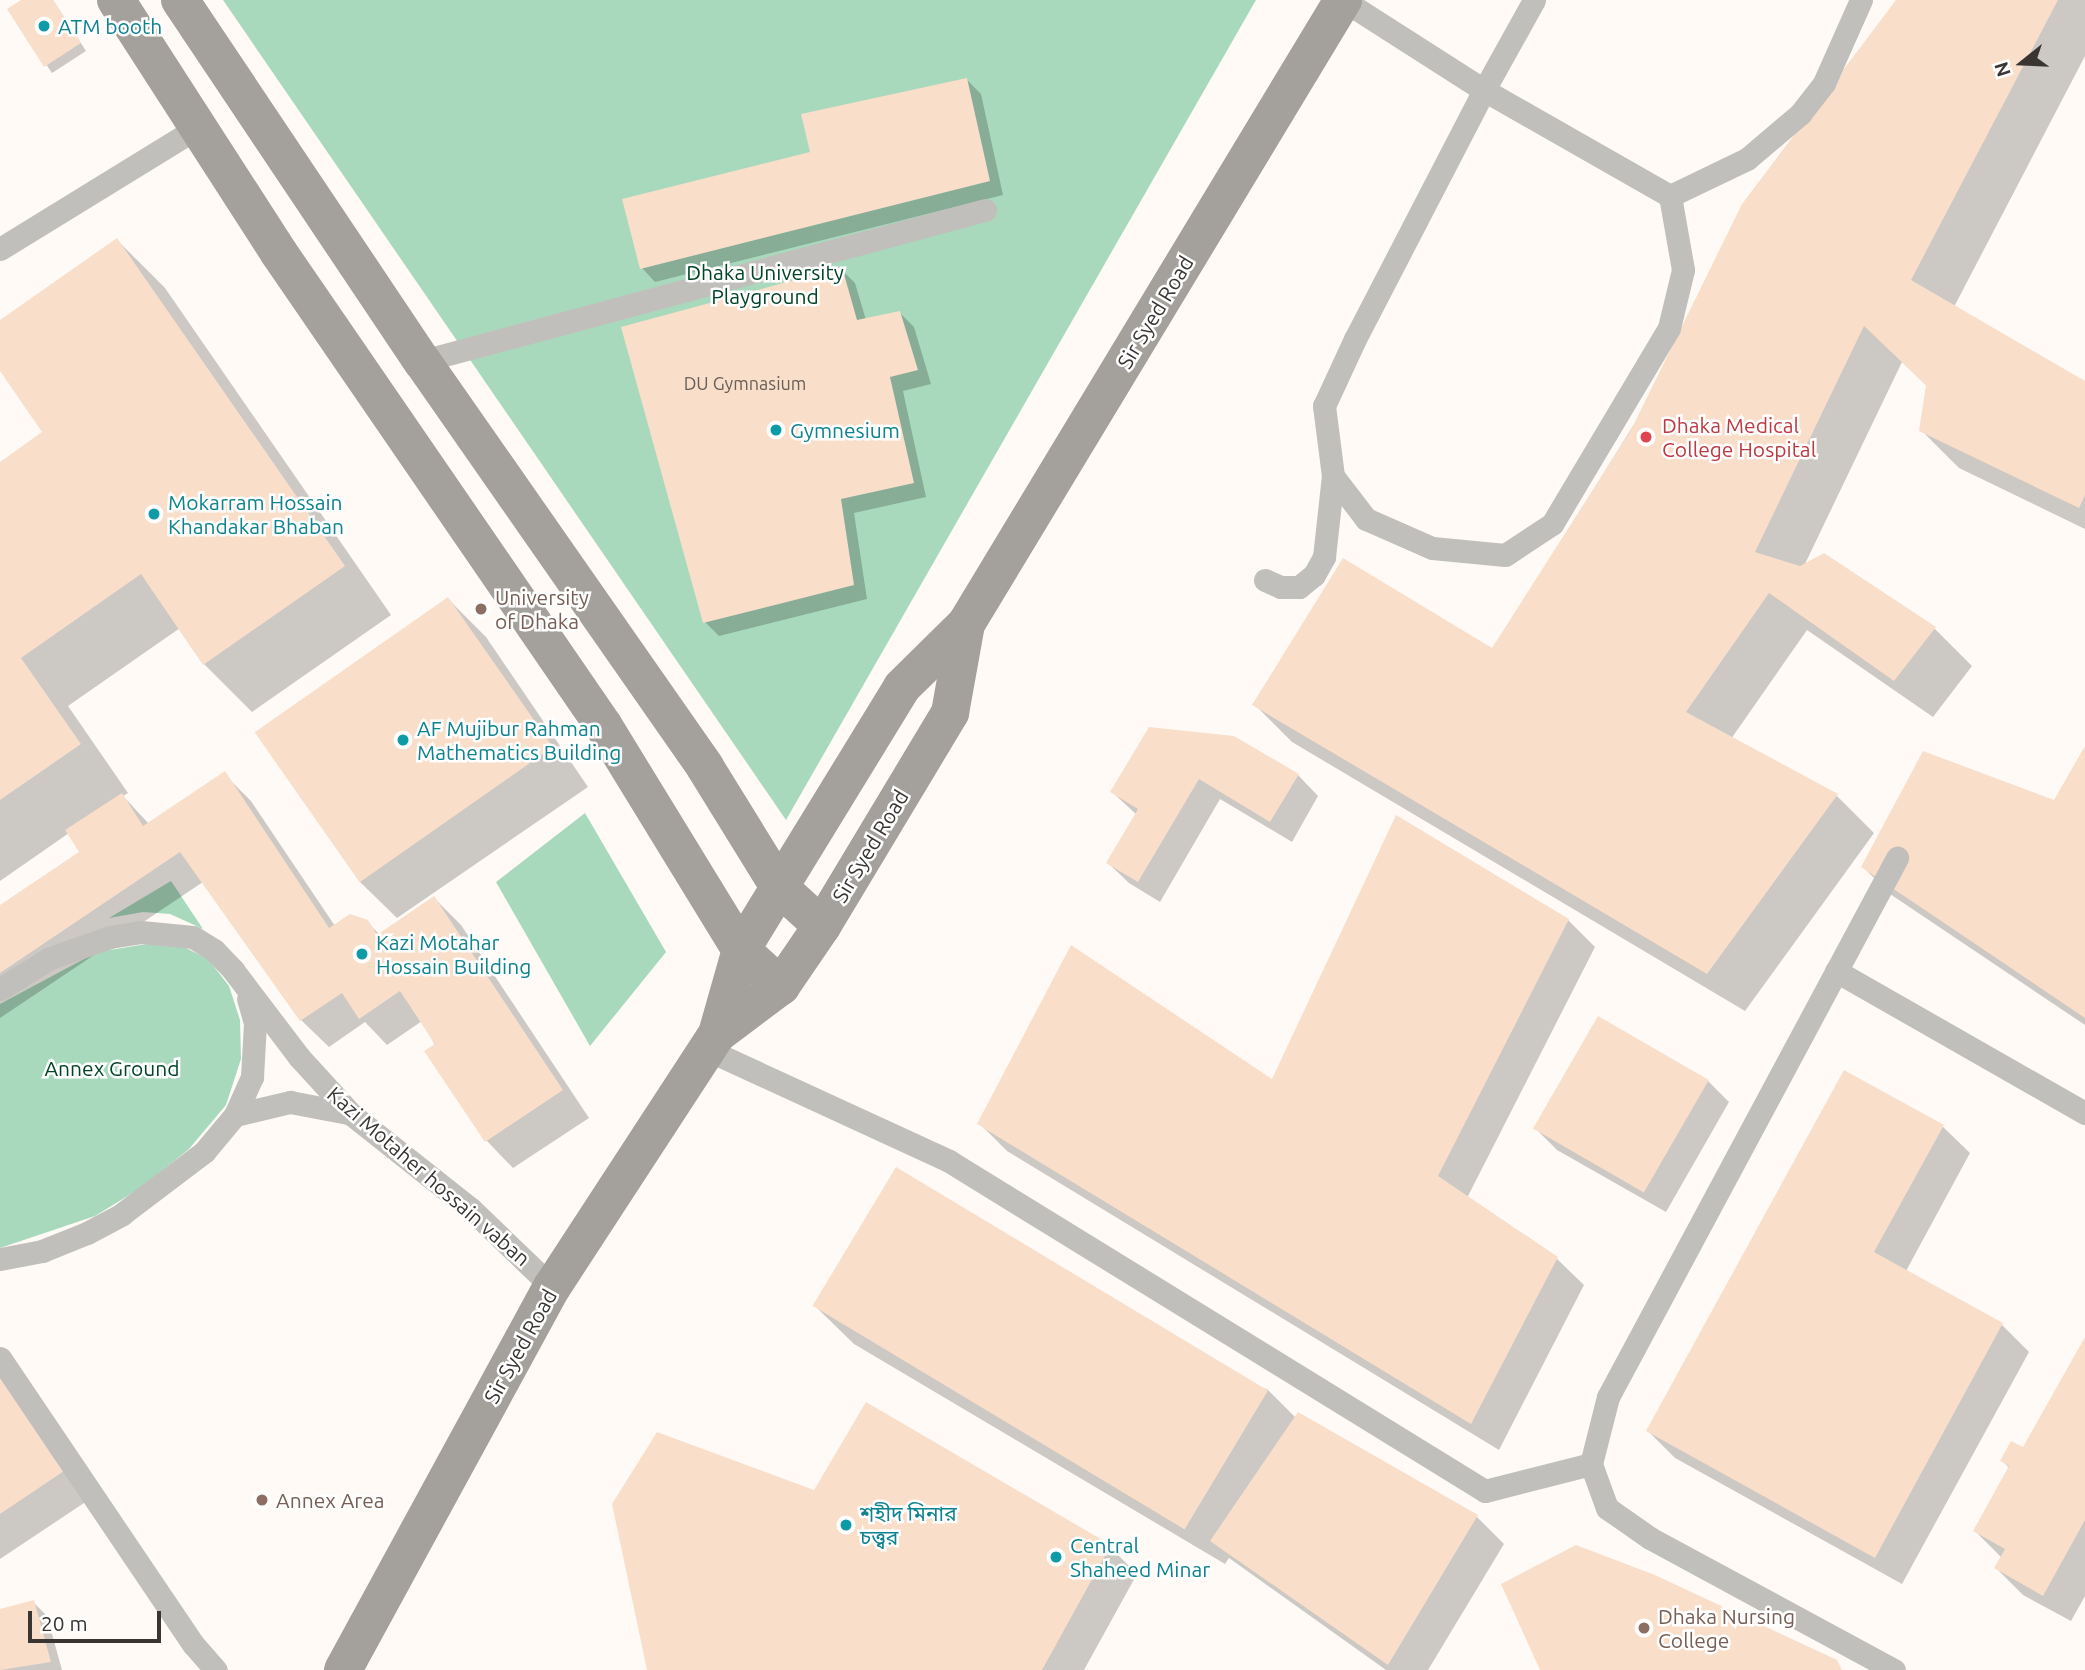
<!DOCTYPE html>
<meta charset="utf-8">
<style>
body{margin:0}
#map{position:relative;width:2085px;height:1670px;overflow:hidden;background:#fffaf6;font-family:Ubuntu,"Noto Sans Bengali",sans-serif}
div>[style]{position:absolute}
.green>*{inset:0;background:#a9d9bd}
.shadow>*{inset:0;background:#0003}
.building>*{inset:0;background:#f9dec9;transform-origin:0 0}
.lane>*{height:23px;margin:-11.5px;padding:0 11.5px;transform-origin:11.5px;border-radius:11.5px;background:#c1bfbb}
.secondary>*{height:38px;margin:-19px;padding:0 19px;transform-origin:19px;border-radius:19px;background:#a4a19c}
.dots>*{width:19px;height:19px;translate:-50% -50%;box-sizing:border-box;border:4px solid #fff;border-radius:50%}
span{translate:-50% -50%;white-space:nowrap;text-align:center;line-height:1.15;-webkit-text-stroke:5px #fff;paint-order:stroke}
.number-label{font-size:18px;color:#685f58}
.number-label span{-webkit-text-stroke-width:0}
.culture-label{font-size:21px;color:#0d838f}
.left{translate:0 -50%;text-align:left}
.park-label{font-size:21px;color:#004428}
.street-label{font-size:21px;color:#383533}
.health-label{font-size:21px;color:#be3a42}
.education-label{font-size:21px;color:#785e54}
.north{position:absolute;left:1987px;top:28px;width:70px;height:70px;-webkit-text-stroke:5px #fff;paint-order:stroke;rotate:252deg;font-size:19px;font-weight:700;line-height:28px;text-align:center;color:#383533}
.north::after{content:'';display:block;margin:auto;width:24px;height:32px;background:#383533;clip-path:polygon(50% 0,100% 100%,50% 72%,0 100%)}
.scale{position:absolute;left:28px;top:1611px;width:133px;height:32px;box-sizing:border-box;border:4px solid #383533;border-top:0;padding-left:9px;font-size:21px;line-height:24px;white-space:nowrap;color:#383533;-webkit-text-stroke:5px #fff;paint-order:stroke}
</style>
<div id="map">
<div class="green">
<div style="clip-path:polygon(223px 0,1256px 0,786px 820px)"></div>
<div style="clip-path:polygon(585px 813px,666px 952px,590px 1046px,496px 882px)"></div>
<div style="clip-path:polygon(171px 881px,203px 929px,170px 914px,143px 912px,109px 918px)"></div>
<div style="clip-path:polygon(147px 944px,182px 946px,208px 959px,229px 986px,240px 1020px,241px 1059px,226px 1105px,189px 1149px,139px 1189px,95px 1216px,0 1248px,0 1004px,97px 952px)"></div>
</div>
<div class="shadow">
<div style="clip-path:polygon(25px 0,53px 0,86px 51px,52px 73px,9px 10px)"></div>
<div style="clip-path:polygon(1898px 0,2085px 0,2085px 56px,1954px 307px,2085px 383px,2085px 529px,1959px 468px,1921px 430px,1927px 386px,1902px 362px,1804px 566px,1935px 629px,1972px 666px,1933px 717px,1807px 630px,1731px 739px,1837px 796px,1874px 833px,1745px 1011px,1292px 742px,1255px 705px,1493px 651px)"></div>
<div style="clip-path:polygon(967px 80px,981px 94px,1003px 195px,655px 282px,642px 268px)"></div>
<div style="clip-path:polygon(117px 240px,165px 288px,391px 615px,252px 712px,204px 664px,180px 628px,68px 706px,128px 793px,123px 796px,149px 824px,224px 774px,251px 801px,335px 926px,367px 922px,380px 935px,434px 898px,461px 925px,589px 1118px,513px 1168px,486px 1140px,422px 1021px,387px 1045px,365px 1022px,329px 1047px,301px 1020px,203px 882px,0 1018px,0 908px,82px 853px,69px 833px,0 881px,0 464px,45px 433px,0 368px,0 322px)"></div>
<div style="clip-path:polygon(841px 269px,855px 283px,866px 320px,900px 313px,914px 327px,931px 384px,903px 391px,926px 497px,854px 513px,867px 599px,719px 636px,705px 622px)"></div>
<div style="clip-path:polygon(448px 599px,486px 637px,588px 787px,397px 918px,359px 881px)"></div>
<div style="clip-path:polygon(1150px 728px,1298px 775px,1318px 796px,1292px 842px,1220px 799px,1160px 902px,1129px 883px,1108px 863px,1137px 815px,1112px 792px)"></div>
<div style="clip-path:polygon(2085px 750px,2085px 1025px,1890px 894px,1863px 867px,2055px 802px)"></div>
<div style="clip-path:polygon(1568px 920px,1595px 947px,1467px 1198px,1556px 1258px,1584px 1285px,1499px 1450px,1007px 1151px,980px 1124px,1272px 1081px)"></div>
<div style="clip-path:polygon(1599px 1018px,1708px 1081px,1729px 1102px,1666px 1212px,1557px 1150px,1536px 1129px)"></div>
<div style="clip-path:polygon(1942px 1126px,1970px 1153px,1906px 1271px,2002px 1325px,2029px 1352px,1902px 1584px,1675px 1458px,1648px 1431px)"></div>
<div style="clip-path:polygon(816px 1307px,1267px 1389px,1296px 1418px,1477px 1517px,1504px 1544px,1428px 1670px,1386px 1670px,1229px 1558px,1225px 1564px,854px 1344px)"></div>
<div style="clip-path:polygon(2085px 1340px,2085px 1596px,2071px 1621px,2023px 1595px,1996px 1568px,2002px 1558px,1975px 1531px,2009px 1468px,2003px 1461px,2024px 1449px)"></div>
<div style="clip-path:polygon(0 1361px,93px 1497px,0 1559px)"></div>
<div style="clip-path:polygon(867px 1404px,1110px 1547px,1137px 1574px,1084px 1670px,649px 1670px,815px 1493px)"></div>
<div style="clip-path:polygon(33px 1602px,47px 1616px,62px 1670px,0 1670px,0 1610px)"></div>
</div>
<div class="building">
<div style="clip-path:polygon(21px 0,53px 0,81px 43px,44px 67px,7px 9px)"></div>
<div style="clip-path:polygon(1896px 0,2058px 0,1911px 280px,2085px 381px,2085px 495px,2079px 508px,1919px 431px,1926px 385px,1864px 326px,1755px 552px,1800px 566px,1824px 553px,1936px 627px,1894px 681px,1769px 593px,1686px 712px,1838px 794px,1707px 974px,1252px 705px,1343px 558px,1492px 648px,1631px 430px,1742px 204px)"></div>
<div style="clip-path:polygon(967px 78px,990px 181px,640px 269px,622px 199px,810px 152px,801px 114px)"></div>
<div style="clip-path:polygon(117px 238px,345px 566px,203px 665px,141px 574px,21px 658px,81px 744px,0 800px,0 462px,42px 432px,0 371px,0 320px)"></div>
<div style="clip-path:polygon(842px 267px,857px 320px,900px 311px,918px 370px,890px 377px,914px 483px,841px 499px,854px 585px,703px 623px,621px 327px)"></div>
<div style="left:448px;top:597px;width:183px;height:236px;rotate:55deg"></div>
<div style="clip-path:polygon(1149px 727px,1234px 736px,1299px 774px,1270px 822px,1199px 779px,1138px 882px,1106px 863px,1138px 809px,1110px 792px)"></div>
<div style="clip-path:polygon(2085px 746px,2085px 1018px,1861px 867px,1923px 751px,2054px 800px)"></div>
<div style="clip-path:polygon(225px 771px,329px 928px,350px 914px,368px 920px,377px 935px,434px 896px,563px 1090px,485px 1142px,424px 1051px,435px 1044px,400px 991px,359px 1019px,342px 993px,300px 1021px,180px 852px,0 973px,0 905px,79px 852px,65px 830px,122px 793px,143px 826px)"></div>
<div style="clip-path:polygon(1396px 815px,1569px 919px,1438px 1176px,1558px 1257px,1471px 1424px,977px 1124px,1071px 945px,1272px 1079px)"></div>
<div style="left:1598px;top:1016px;width:128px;height:130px;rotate:30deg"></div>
<div style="clip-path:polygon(1844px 1070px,1944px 1125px,1874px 1252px,2003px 1323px,1875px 1558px,1646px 1431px)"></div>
<div style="left:896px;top:1167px;width:434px;height:162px;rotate:31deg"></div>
<div style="clip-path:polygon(2085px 1337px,2085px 1520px,2043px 1596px,1994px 1568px,2005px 1549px,1973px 1531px,2009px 1466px,2000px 1461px,2011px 1441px,2023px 1447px)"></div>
<div style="clip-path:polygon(0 1371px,67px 1469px,0 1514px)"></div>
<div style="clip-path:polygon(866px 1402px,1111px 1545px,1042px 1670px,647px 1670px,612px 1504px,657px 1432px,814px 1490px)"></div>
<div style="clip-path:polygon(1298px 1412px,1478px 1515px,1388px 1665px,1210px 1541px)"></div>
<div style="clip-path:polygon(1576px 1545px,1655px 1575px,1837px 1660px,1842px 1670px,1540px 1670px,1501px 1584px)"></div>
<div style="clip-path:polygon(34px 1600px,51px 1662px,0 1670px,0 1609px)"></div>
</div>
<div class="lane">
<div style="left:1343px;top:0;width:167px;rotate:32.6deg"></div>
<div style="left:1484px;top:90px;width:214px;rotate:29.7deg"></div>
<div style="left:1670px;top:196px;width:75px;rotate:80deg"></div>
<div style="left:1683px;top:270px;width:60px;rotate:103.6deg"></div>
<div style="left:1669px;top:328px;width:228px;rotate:120.8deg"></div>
<div style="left:1552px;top:524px;width:56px;rotate:146.6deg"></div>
<div style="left:1505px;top:555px;width:73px;rotate:-174.5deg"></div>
<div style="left:1432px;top:548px;width:72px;rotate:-156.3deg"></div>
<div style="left:1366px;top:519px;width:54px;rotate:-127.5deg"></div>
<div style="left:1333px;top:476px;width:71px;rotate:-97.3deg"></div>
<div style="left:1324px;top:406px;width:74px;rotate:-65.2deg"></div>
<div style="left:1355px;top:339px;width:280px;rotate:-62.6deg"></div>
<div style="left:1484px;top:90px;width:103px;rotate:-60.9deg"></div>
<div style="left:1670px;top:196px;width:85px;rotate:-25.7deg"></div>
<div style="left:1747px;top:159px;width:70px;rotate:-40.3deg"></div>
<div style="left:1800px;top:114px;width:39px;rotate:-52deg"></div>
<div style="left:1824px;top:83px;width:91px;rotate:-66deg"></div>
<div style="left:0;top:249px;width:235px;rotate:-31.6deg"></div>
<div style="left:422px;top:361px;width:583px;rotate:-15.01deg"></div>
<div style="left:1265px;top:580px;width:17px;rotate:24deg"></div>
<div style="left:1281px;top:587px;width:18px"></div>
<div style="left:1299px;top:587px;width:19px;rotate:-39deg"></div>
<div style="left:1314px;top:575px;width:21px;rotate:-61deg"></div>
<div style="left:1324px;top:557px;width:81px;rotate:-83.7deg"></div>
<div style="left:1836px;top:971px;width:287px;rotate:29.7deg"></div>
<div style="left:0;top:989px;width:59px;rotate:-31.8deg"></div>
<div style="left:50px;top:958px;width:64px;rotate:-19.3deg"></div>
<div style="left:110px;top:937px;width:31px;rotate:-9deg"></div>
<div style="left:141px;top:932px;width:52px;rotate:5.5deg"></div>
<div style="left:193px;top:937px;width:25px;rotate:32deg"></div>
<div style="left:214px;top:950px;width:28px;rotate:46deg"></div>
<div style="left:233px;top:970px;width:109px;rotate:52.8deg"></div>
<div style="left:299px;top:1057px;width:77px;rotate:47.6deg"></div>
<div style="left:351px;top:1114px;width:153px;rotate:38.4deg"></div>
<div style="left:471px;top:1209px;width:112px;rotate:43.9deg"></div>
<div style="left:708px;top:1050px;width:265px;rotate:24.7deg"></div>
<div style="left:949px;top:1161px;width:629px;rotate:31.62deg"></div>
<div style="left:1485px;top:1491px;width:109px;rotate:-14.3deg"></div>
<div style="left:235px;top:1115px;width:57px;rotate:-13.3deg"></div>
<div style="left:290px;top:1102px;width:59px;rotate:10.7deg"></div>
<div style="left:0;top:1259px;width:43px;rotate:-10.8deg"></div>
<div style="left:42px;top:1251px;width:48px;rotate:-21.8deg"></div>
<div style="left:87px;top:1233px;width:40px;rotate:-28deg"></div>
<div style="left:122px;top:1214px;width:103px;rotate:-37.1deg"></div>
<div style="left:204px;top:1152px;width:48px;rotate:-50deg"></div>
<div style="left:235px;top:1115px;width:42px;rotate:-65.9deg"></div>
<div style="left:252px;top:1077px;width:54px;rotate:-86.8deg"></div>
<div style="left:255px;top:1023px;width:25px;rotate:-106deg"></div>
<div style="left:0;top:1358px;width:345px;rotate:56deg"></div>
<div style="left:193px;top:1644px;width:35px;rotate:49deg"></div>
<div style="left:1894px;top:1670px;width:277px;rotate:-151.6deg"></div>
<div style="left:1650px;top:1538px;width:52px;rotate:-145.1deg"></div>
<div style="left:1607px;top:1508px;width:47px;rotate:-110deg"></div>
<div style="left:1591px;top:1464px;width:69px;rotate:-75.8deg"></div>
<div style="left:1608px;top:1397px;width:612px;rotate:-61.8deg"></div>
</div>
<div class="secondary">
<div style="left:116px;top:0;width:301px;rotate:57.2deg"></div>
<div style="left:279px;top:253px;width:573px;rotate:55.53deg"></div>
<div style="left:603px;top:725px;width:264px;rotate:58.5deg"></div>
<div style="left:741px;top:950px;width:54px;rotate:42deg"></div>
<div style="left:180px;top:0;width:435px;rotate:56.2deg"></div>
<div style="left:422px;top:361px;width:495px;rotate:55.1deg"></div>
<div style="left:705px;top:767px;width:141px;rotate:58.3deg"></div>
<div style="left:779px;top:887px;width:58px;rotate:42.2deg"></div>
<div style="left:717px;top:1034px;width:80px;rotate:-36.9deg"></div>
<div style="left:781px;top:986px;width:73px;rotate:-55.7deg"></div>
<div style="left:822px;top:926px;width:249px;rotate:-59deg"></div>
<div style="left:950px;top:713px;width:90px;rotate:-79.8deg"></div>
<div style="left:343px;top:1670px;width:436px;rotate:-61.4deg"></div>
<div style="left:552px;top:1287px;width:302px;rotate:-56.9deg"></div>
<div style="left:717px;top:1034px;width:87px;rotate:-74.1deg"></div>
<div style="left:741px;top:950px;width:308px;rotate:-58.5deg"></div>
<div style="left:902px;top:687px;width:90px;rotate:-44.5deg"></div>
<div style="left:966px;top:624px;width:729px;rotate:-58.86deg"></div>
</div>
<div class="dots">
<div style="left:44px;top:26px;background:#0f9aa8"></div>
<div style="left:776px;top:430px;background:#0f9aa8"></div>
<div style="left:1646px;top:437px;background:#e0444e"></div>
<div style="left:154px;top:514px;background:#0f9aa8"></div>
<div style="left:481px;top:609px;background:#8d6e63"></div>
<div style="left:403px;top:740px;background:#0f9aa8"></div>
<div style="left:362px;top:954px;background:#0f9aa8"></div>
<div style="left:262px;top:1500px;background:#8d6e63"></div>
<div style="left:846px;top:1525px;background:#0f9aa8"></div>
<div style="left:1056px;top:1557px;background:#0f9aa8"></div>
<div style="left:1644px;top:1628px;background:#8d6e63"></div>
</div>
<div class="number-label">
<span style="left:745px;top:383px">DU Gymnasium</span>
</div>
<div class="culture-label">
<span class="left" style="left:58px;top:26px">ATM booth</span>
<span class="left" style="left:790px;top:430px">Gymnesium</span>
<span class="left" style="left:168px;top:514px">Mokarram Hossain<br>Khandakar Bhaban</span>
<span class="left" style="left:417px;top:740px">AF Mujibur Rahman<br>Mathematics Building</span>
<span class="left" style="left:376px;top:954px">Kazi Motahar<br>Hossain Building</span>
<span class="left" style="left:860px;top:1525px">শহীদ মিনার<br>চত্ত্বর</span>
<span class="left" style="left:1070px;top:1557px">Central<br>Shaheed Minar</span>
</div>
<div class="park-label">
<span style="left:765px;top:284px">Dhaka University<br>Playground</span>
<span style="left:112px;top:1068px">Annex Ground</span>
</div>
<div class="street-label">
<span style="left:1155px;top:312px;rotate:-59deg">Sir Syed Road</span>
<span style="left:870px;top:846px;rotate:-59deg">Sir Syed Road</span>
<span style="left:429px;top:1176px;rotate:41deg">Kazi Motaher hossain vaban</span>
<span style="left:520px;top:1346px;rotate:-61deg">Sir Syed Road</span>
</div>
<div class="health-label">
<span class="left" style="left:1662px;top:437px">Dhaka Medical<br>College Hospital</span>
</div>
<div class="education-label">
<span class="left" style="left:495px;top:609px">University<br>of Dhaka</span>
<span class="left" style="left:276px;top:1500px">Annex Area</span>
<span class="left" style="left:1658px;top:1628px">Dhaka Nursing<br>College</span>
</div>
<div class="north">N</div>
<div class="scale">20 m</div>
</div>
